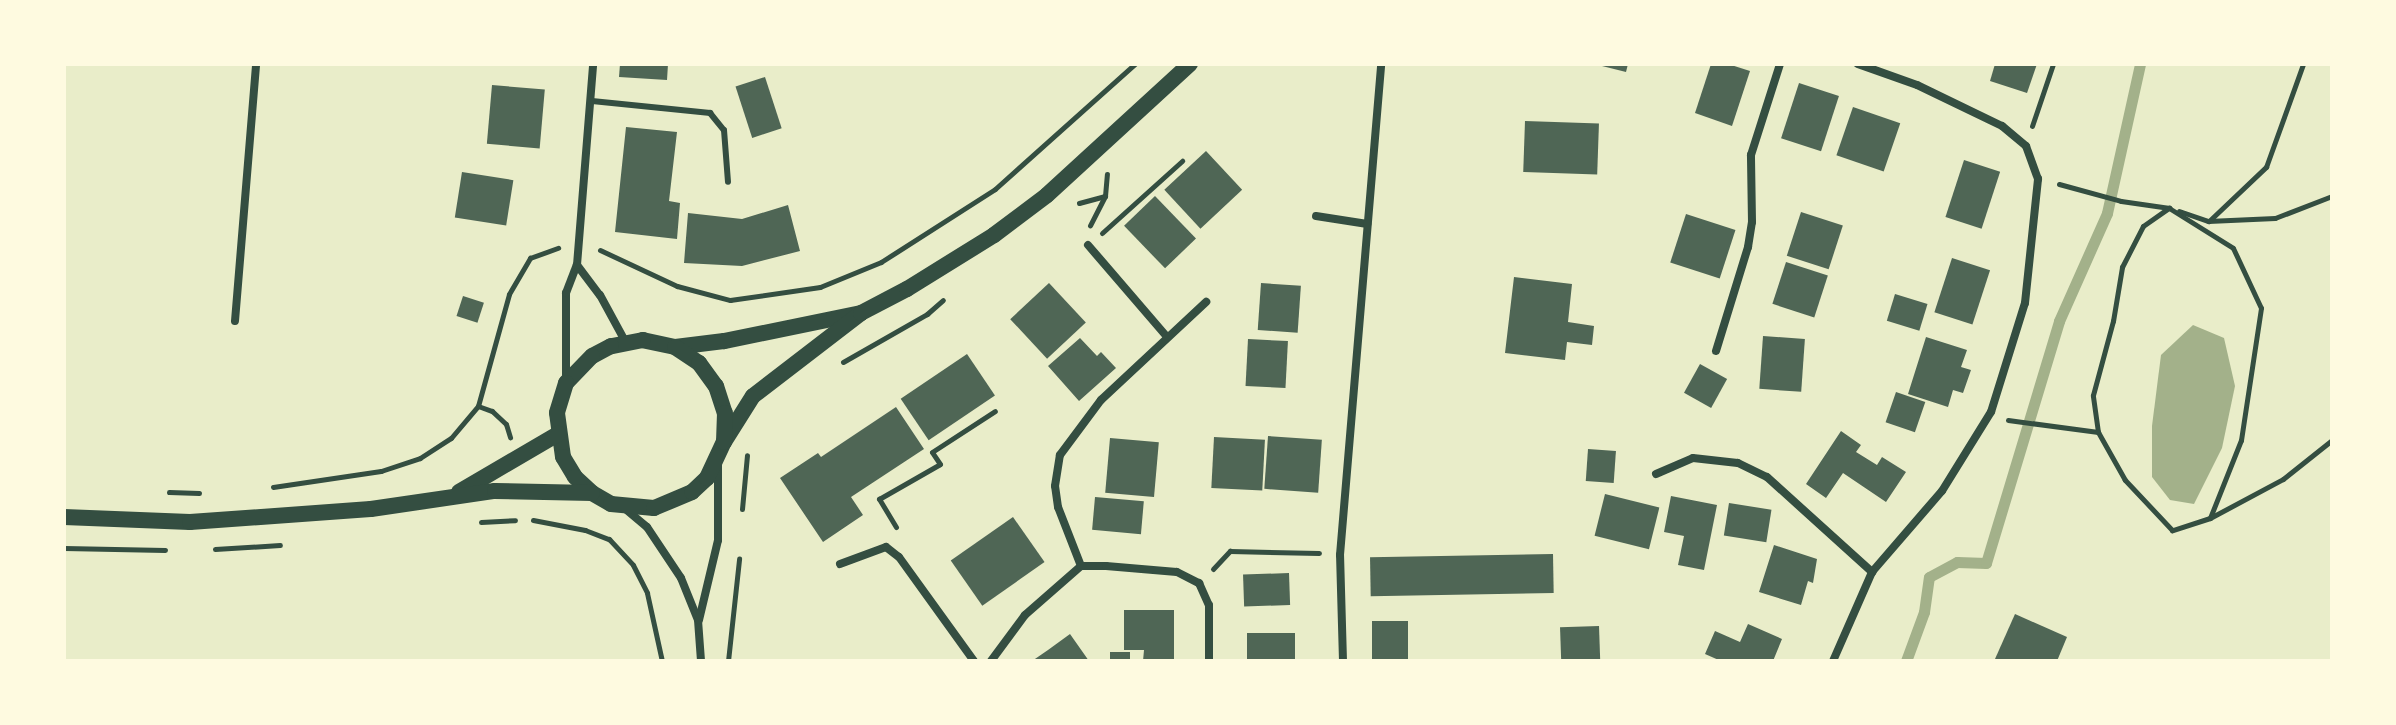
<!DOCTYPE html>
<style>
body{margin:0}
#map{position:relative;width:2396px;height:725px;overflow:hidden;background:#e9edc9;font-family:"Source Serif 4",serif}
div>[style]{position:absolute}
.water>*{inset:0;background:#a3b18a}
.stream>*{height:11px;margin:-5.5px;padding:0 5.5px;transform-origin:5.5px;border-radius:5.5px;background:#a3b18a}
.building>*{inset:0;background:#4f6655;transform-origin:0 0}
.path>*{height:5px;margin:-2.5px;padding:0 2.5px;transform-origin:2.5px;border-radius:2.5px;background:#344e41}
.service>*{height:6px;margin:-3px;padding:0 3px;transform-origin:3px;border-radius:3px;background:#344e41}
.minor>*{height:8px;margin:-4px;padding:0 4px;transform-origin:4px;border-radius:4px;background:#344e41}
.secondary>*{height:16px;margin:-8px;padding:0 8px;transform-origin:8px;border-radius:8px;background:#344e41}
span{translate:-50% -50%;white-space:nowrap;text-align:center;line-height:1.15;-webkit-text-stroke:6px #fefae0;paint-order:stroke}
.frame{position:absolute;inset:0;border:66px solid #fefae0;pointer-events:none}
</style>
<div id="map">
<div class="water">
<div style="clip-path:polygon(2193px 325px,2224px 338px,2235px 386px,2222px 448px,2194px 504px,2170px 500px,2152px 477px,2152px 426px,2161px 355px)"></div>
</div>
<div class="stream">
<div style="left:1906px;top:661px;width:52px;rotate:-69.8deg"></div>
<div style="left:1924px;top:612px;width:35px;rotate:-82deg"></div>
<div style="left:1929px;top:577px;width:32px;rotate:-28deg"></div>
<div style="left:1957px;top:562px;width:29px;rotate:2deg"></div>
<div style="left:1986px;top:563px;width:253px;rotate:-73.2deg"></div>
<div style="left:2059px;top:321px;width:118px;rotate:-66deg"></div>
<div style="left:2107px;top:213px;width:153px;rotate:-77.5deg"></div>
</div>
<div class="building">
<div style="clip-path:polygon(620px 64px,668px 64px,667px 80px,619px 77px)"></div>
<div style="clip-path:polygon(1594px 64px,1628px 64px,1626px 72px)"></div>
<div style="clip-path:polygon(1711px 64px,1728px 64px,1750px 71px,1732px 126px,1695px 113px)"></div>
<div style="clip-path:polygon(1995px 64px,2037px 64px,2027px 93px,1990px 81px)"></div>
<div style="left:765px;top:77px;width:54px;height:31px;rotate:72deg"></div>
<div style="left:1799px;top:83px;width:42px;height:58px;rotate:18deg"></div>
<div style="left:492px;top:85px;width:53px;height:59px;rotate:5deg"></div>
<div style="left:1853px;top:107px;width:50px;height:51px;rotate:19deg"></div>
<div style="left:1525px;top:121px;width:74px;height:51px;rotate:2deg"></div>
<div style="clip-path:polygon(626px 127px,677px 132px,669px 201px,680px 203px,677px 239px,615px 232px)"></div>
<div style="left:1206px;top:151px;width:53px;height:57px;rotate:47deg"></div>
<div style="left:1964px;top:160px;width:38px;height:60px;rotate:18deg"></div>
<div style="left:462px;top:172px;width:52px;height:46px;rotate:9deg"></div>
<div style="left:1155px;top:196px;width:59px;height:43px;rotate:46deg"></div>
<div style="clip-path:polygon(788px 205px,800px 251px,742px 266px,684px 263px,688px 213px,742px 219px)"></div>
<div style="left:1801px;top:212px;width:44px;height:46px;rotate:18deg"></div>
<div style="left:1686px;top:214px;width:52px;height:51px;rotate:18deg"></div>
<div style="left:1952px;top:258px;width:40px;height:57px;rotate:18deg"></div>
<div style="left:1786px;top:262px;width:44px;height:44px;rotate:18deg"></div>
<div style="clip-path:polygon(1514px 277px,1572px 284px,1568px 322px,1594px 326px,1592px 345px,1567px 342px,1565px 360px,1505px 353px)"></div>
<div style="left:1049px;top:283px;width:54px;height:53px;rotate:47deg"></div>
<div style="left:1261px;top:283px;width:40px;height:47px;rotate:4deg"></div>
<div style="left:1895px;top:294px;width:34px;height:28px;rotate:17deg"></div>
<div style="left:463px;top:296px;width:22px;height:21px;rotate:18deg"></div>
<div style="left:1763px;top:336px;width:42px;height:53px;rotate:4deg"></div>
<div style="clip-path:polygon(1926px 337px,1967px 350px,1961px 367px,1971px 370px,1963px 393px,1953px 390px,1948px 407px,1908px 394px)"></div>
<div style="clip-path:polygon(1080px 338px,1097px 356px,1101px 352px,1116px 368px,1079px 401px,1048px 366px)"></div>
<div style="left:1248px;top:339px;width:40px;height:47px;rotate:3deg"></div>
<div style="left:967px;top:354px;width:50px;height:80px;rotate:56deg"></div>
<div style="left:1700px;top:364px;width:31px;height:33px;rotate:29deg"></div>
<div style="left:1896px;top:392px;width:31px;height:32px;rotate:19deg"></div>
<div style="clip-path:polygon(896px 407px,924px 449px,851px 497px,863px 515px,823px 542px,780px 478px,818px 453px,821px 457px)"></div>
<div style="clip-path:polygon(1841px 431px,1861px 445px,1856px 452px,1877px 465px,1882px 457px,1906px 472px,1886px 502px,1843px 473px,1826px 498px,1806px 484px)"></div>
<div style="left:1268px;top:436px;width:54px;height:53px;rotate:4deg"></div>
<div style="left:1214px;top:437px;width:51px;height:51px;rotate:3deg"></div>
<div style="left:1110px;top:438px;width:49px;height:55px;rotate:5deg"></div>
<div style="left:1588px;top:449px;width:28px;height:32px;rotate:4deg"></div>
<div style="left:1605px;top:494px;width:56px;height:43px;rotate:14deg"></div>
<div style="clip-path:polygon(1671px 496px,1717px 505px,1704px 570px,1678px 565px,1684px 536px,1664px 532px)"></div>
<div style="left:1095px;top:497px;width:49px;height:33px;rotate:5deg"></div>
<div style="left:1729px;top:503px;width:43px;height:33px;rotate:9deg"></div>
<div style="left:1013px;top:517px;width:55px;height:76px;rotate:55deg"></div>
<div style="clip-path:polygon(1774px 545px,1817px 559px,1813px 583px,1808px 581px,1801px 605px,1759px 592px)"></div>
<div style="left:1553px;top:554px;width:39px;height:183px;rotate:89deg"></div>
<div style="left:1289px;top:573px;width:32px;height:46px;rotate:88deg"></div>
<div style="clip-path:polygon(1124px 610px,1174px 610px,1174px 661px,1143px 661px,1144px 650px,1124px 650px)"></div>
<div style="clip-path:polygon(2015px 614px,2067px 637px,2057px 661px,1995px 659px)"></div>
<div style="left:1372px;top:621px;width:36px;height:40px"></div>
<div style="clip-path:polygon(1748px 624px,1782px 639px,1773px 661px,1721px 661px,1705px 654px,1715px 631px,1740px 642px)"></div>
<div style="left:1599px;top:626px;width:35px;height:39px;rotate:88deg"></div>
<div style="left:1247px;top:633px;width:48px;height:28px"></div>
<div style="clip-path:polygon(1070px 634px,1089px 661px,1032px 661px,1048px 650px)"></div>
<div style="left:1110px;top:652px;width:20px;height:9px"></div>
</div>
<div class="path">
<div style="left:2032px;top:126px;width:65px;rotate:-71.3deg"></div>
<div style="left:2059px;top:184px;width:64px;rotate:15.3deg"></div>
<div style="left:2121px;top:201px;width:49px;rotate:8.1deg"></div>
<div style="left:1105px;top:196px;width:22px;rotate:-85deg"></div>
<div style="left:1079px;top:203px;width:27px;rotate:-15deg"></div>
<div style="left:1105px;top:196px;width:33px;rotate:117deg"></div>
<div style="left:2169px;top:208px;width:75px;rotate:32deg"></div>
<div style="left:2233px;top:248px;width:66px;rotate:65deg"></div>
<div style="left:2261px;top:308px;width:134px;rotate:98.6deg"></div>
<div style="left:2241px;top:440px;width:84px;rotate:111.7deg"></div>
<div style="left:2210px;top:518px;width:40px;rotate:162deg"></div>
<div style="left:2172px;top:530px;width:69px;rotate:-133.2deg"></div>
<div style="left:2125px;top:480px;width:55px;rotate:-119.4deg"></div>
<div style="left:2098px;top:432px;width:37px;rotate:-98deg"></div>
<div style="left:2093px;top:395px;width:77px;rotate:-74.9deg"></div>
<div style="left:2113px;top:321px;width:55px;rotate:-80.5deg"></div>
<div style="left:2122px;top:267px;width:46px;rotate:-62.9deg"></div>
<div style="left:2143px;top:226px;width:32px;rotate:-35deg"></div>
<div style="left:2179px;top:211px;width:31px;rotate:19deg"></div>
<div style="left:2208px;top:221px;width:67px;rotate:-2.6deg"></div>
<div style="left:2275px;top:218px;width:61px;rotate:-21.1deg"></div>
<div style="left:2209px;top:221px;width:79px;rotate:-43.5deg"></div>
<div style="left:2266px;top:167px;width:109px;rotate:-70.2deg"></div>
<div style="left:1102px;top:233px;width:108px;rotate:-42deg"></div>
<div style="left:600px;top:250px;width:85px;rotate:25.1deg"></div>
<div style="left:677px;top:286px;width:55px;rotate:14.8deg"></div>
<div style="left:730px;top:300px;width:91px;rotate:-8.2deg"></div>
<div style="left:820px;top:287px;width:66px;rotate:-22.3deg"></div>
<div style="left:881px;top:262px;width:135px;rotate:-32.6deg"></div>
<div style="left:995px;top:189px;width:188px;rotate:-41.8deg"></div>
<div style="left:843px;top:362px;width:97px;rotate:-29.7deg"></div>
<div style="left:927px;top:314px;width:21px;rotate:-41deg"></div>
<div style="left:478px;top:406px;width:15px;rotate:20deg"></div>
<div style="left:492px;top:411px;width:19px;rotate:43deg"></div>
<div style="left:506px;top:424px;width:14px;rotate:73deg"></div>
<div style="left:2008px;top:420px;width:91px;rotate:7.6deg"></div>
<div style="left:273px;top:487px;width:109px;rotate:-8.4deg"></div>
<div style="left:381px;top:471px;width:41px;rotate:-18.4deg"></div>
<div style="left:420px;top:458px;width:37px;rotate:-33deg"></div>
<div style="left:451px;top:438px;width:42px;rotate:-49.8deg"></div>
<div style="left:478px;top:406px;width:116px;rotate:-74.5deg"></div>
<div style="left:509px;top:294px;width:42px;rotate:-59.7deg"></div>
<div style="left:530px;top:258px;width:30px;rotate:-20deg"></div>
<div style="left:169px;top:492px;width:30px;rotate:2deg"></div>
<div style="left:742px;top:509px;width:54px;rotate:-84.7deg"></div>
<div style="left:2210px;top:518px;width:83px;rotate:-28.1deg"></div>
<div style="left:2283px;top:479px;width:63px;rotate:-38.5deg"></div>
<div style="left:533px;top:520px;width:53px;rotate:10.9deg"></div>
<div style="left:585px;top:530px;width:26px;rotate:21deg"></div>
<div style="left:609px;top:539px;width:35px;rotate:47deg"></div>
<div style="left:633px;top:565px;width:31px;rotate:63deg"></div>
<div style="left:647px;top:593px;width:70px;rotate:77.6deg"></div>
<div style="left:481px;top:522px;width:34px;rotate:-3deg"></div>
<div style="left:896px;top:527px;width:33px;rotate:-121deg"></div>
<div style="left:879px;top:499px;width:70px;rotate:-29.8deg"></div>
<div style="left:940px;top:464px;width:14px;rotate:-124deg"></div>
<div style="left:932px;top:452px;width:75px;rotate:-33.1deg"></div>
<div style="left:64px;top:548px;width:101px;rotate:1.1deg"></div>
<div style="left:215px;top:549px;width:65px;rotate:-3.5deg"></div>
<div style="left:1213px;top:569px;width:25px;rotate:-47deg"></div>
<div style="left:1230px;top:551px;width:89px;rotate:1.3deg"></div>
<div style="left:728px;top:661px;width:103px;rotate:-83.8deg"></div>
</div>
<div class="service">
<div style="left:592px;top:101px;width:119px;rotate:5.8deg"></div>
<div style="left:710px;top:113px;width:22px;rotate:51deg"></div>
<div style="left:724px;top:130px;width:52px;rotate:85.6deg"></div>
</div>
<div class="minor">
<div style="left:1316px;top:216px;width:52px;rotate:8.9deg"></div>
<div style="left:1088px;top:245px;width:121px;rotate:49.3deg"></div>
<div style="left:577px;top:265px;width:38px;rotate:53deg"></div>
<div style="left:600px;top:295px;width:52px;rotate:61.5deg"></div>
<div style="left:235px;top:321px;width:258px;rotate:-85.3deg"></div>
<div style="left:1716px;top:351px;width:109px;rotate:-72.9deg"></div>
<div style="left:1748px;top:247px;width:25px;rotate:-81deg"></div>
<div style="left:1752px;top:222px;width:67px;rotate:-90.9deg"></div>
<div style="left:1751px;top:155px;width:96px;rotate:-72.3deg"></div>
<div style="left:566px;top:380px;width:87px;rotate:-90deg"></div>
<div style="left:566px;top:293px;width:30px;rotate:-69deg"></div>
<div style="left:577px;top:265px;width:202px;rotate:-85.4deg"></div>
<div style="left:1656px;top:474px;width:40px;rotate:-23.4deg"></div>
<div style="left:1693px;top:458px;width:45px;rotate:6.3deg"></div>
<div style="left:1738px;top:463px;width:32px;rotate:26deg"></div>
<div style="left:1767px;top:477px;width:142px;rotate:42.1deg"></div>
<div style="left:623px;top:507px;width:31px;rotate:40deg"></div>
<div style="left:647px;top:527px;width:61px;rotate:56.3deg"></div>
<div style="left:681px;top:578px;width:45px;rotate:68deg"></div>
<div style="left:698px;top:620px;width:41px;rotate:85.8deg"></div>
<div style="left:840px;top:564px;width:49px;rotate:-20.3deg"></div>
<div style="left:886px;top:547px;width:16px;rotate:38deg"></div>
<div style="left:899px;top:557px;width:128px;rotate:54.2deg"></div>
<div style="left:1081px;top:566px;width:63px;rotate:-111.3deg"></div>
<div style="left:1058px;top:507px;width:21px;rotate:-98deg"></div>
<div style="left:1055px;top:486px;width:31px;rotate:-81deg"></div>
<div style="left:1060px;top:455px;width:69px;rotate:-53.3deg"></div>
<div style="left:1101px;top:400px;width:144px;rotate:-43deg"></div>
<div style="left:699px;top:620px;width:82px;rotate:-76.6deg"></div>
<div style="left:718px;top:540px;width:76px;rotate:-90deg"></div>
<div style="left:991px;top:661px;width:57px;rotate:-53.5deg"></div>
<div style="left:1025px;top:615px;width:74px;rotate:-41.2deg"></div>
<div style="left:1081px;top:566px;width:25px"></div>
<div style="left:1106px;top:566px;width:71px;rotate:4.8deg"></div>
<div style="left:1177px;top:572px;width:25px;rotate:27deg"></div>
<div style="left:1199px;top:583px;width:24px;rotate:66deg"></div>
<div style="left:1209px;top:605px;width:56px;rotate:90deg"></div>
<div style="left:1343px;top:661px;width:106px;rotate:-91.6deg"></div>
<div style="left:1340px;top:555px;width:493px;rotate:-85.2deg"></div>
<div style="left:1833px;top:661px;width:97px;rotate:-66.3deg"></div>
<div style="left:1872px;top:572px;width:107px;rotate:-49.2deg"></div>
<div style="left:1942px;top:491px;width:93px;rotate:-58.2deg"></div>
<div style="left:1991px;top:412px;width:114px;rotate:-72.7deg"></div>
<div style="left:2025px;top:303px;width:125px;rotate:-84deg"></div>
<div style="left:2038px;top:179px;width:35px;rotate:-110deg"></div>
<div style="left:2026px;top:146px;width:31px;rotate:-140deg"></div>
<div style="left:2002px;top:126px;width:94px;rotate:-154.2deg"></div>
<div style="left:1917px;top:85px;width:63px;rotate:-160.4deg"></div>
</div>
<div class="secondary">
<div style="left:861px;top:313px;width:140px;rotate:168.4deg"></div>
<div style="left:724px;top:341px;width:49px;rotate:173deg"></div>
<div style="left:675px;top:347px;width:33px;rotate:-168deg"></div>
<div style="left:643px;top:340px;width:33px;rotate:169deg"></div>
<div style="left:611px;top:346px;width:21px;rotate:152deg"></div>
<div style="left:592px;top:356px;width:37px;rotate:134deg"></div>
<div style="left:566px;top:383px;width:31px;rotate:107deg"></div>
<div style="left:557px;top:413px;width:44px;rotate:82.2deg"></div>
<div style="left:563px;top:457px;width:23px;rotate:59deg"></div>
<div style="left:575px;top:477px;width:23px;rotate:43deg"></div>
<div style="left:592px;top:493px;width:22px;rotate:30deg"></div>
<div style="left:611px;top:504px;width:43px;rotate:5.3deg"></div>
<div style="left:654px;top:508px;width:41px;rotate:-22.8deg"></div>
<div style="left:692px;top:492px;width:21px;rotate:-43deg"></div>
<div style="left:707px;top:478px;width:40px;rotate:-65deg"></div>
<div style="left:724px;top:442px;width:54px;rotate:-57.8deg"></div>
<div style="left:753px;top:396px;width:136px;rotate:-37.5deg"></div>
<div style="left:861px;top:313px;width:52px;rotate:-27.6deg"></div>
<div style="left:907px;top:289px;width:102px;rotate:-31.8deg"></div>
<div style="left:994px;top:235px;width:66px;rotate:-37deg"></div>
<div style="left:1047px;top:195px;width:194px;rotate:-42.5deg"></div>
<div style="left:675px;top:347px;width:29px;rotate:34deg"></div>
<div style="left:699px;top:363px;width:29px;rotate:54deg"></div>
<div style="left:716px;top:386px;width:28px;rotate:72deg"></div>
<div style="left:725px;top:413px;width:29px;rotate:92deg"></div>
<div style="left:459px;top:492px;width:115px;rotate:-30.4deg"></div>
<div style="left:64px;top:517px;width:126px;rotate:2.3deg"></div>
<div style="left:190px;top:522px;width:181px;rotate:-4.1deg"></div>
<div style="left:371px;top:509px;width:125px;rotate:-8.3deg"></div>
<div style="left:495px;top:491px;width:97px;rotate:1.2deg"></div>
</div>
<div class="frame"></div>
</div>
